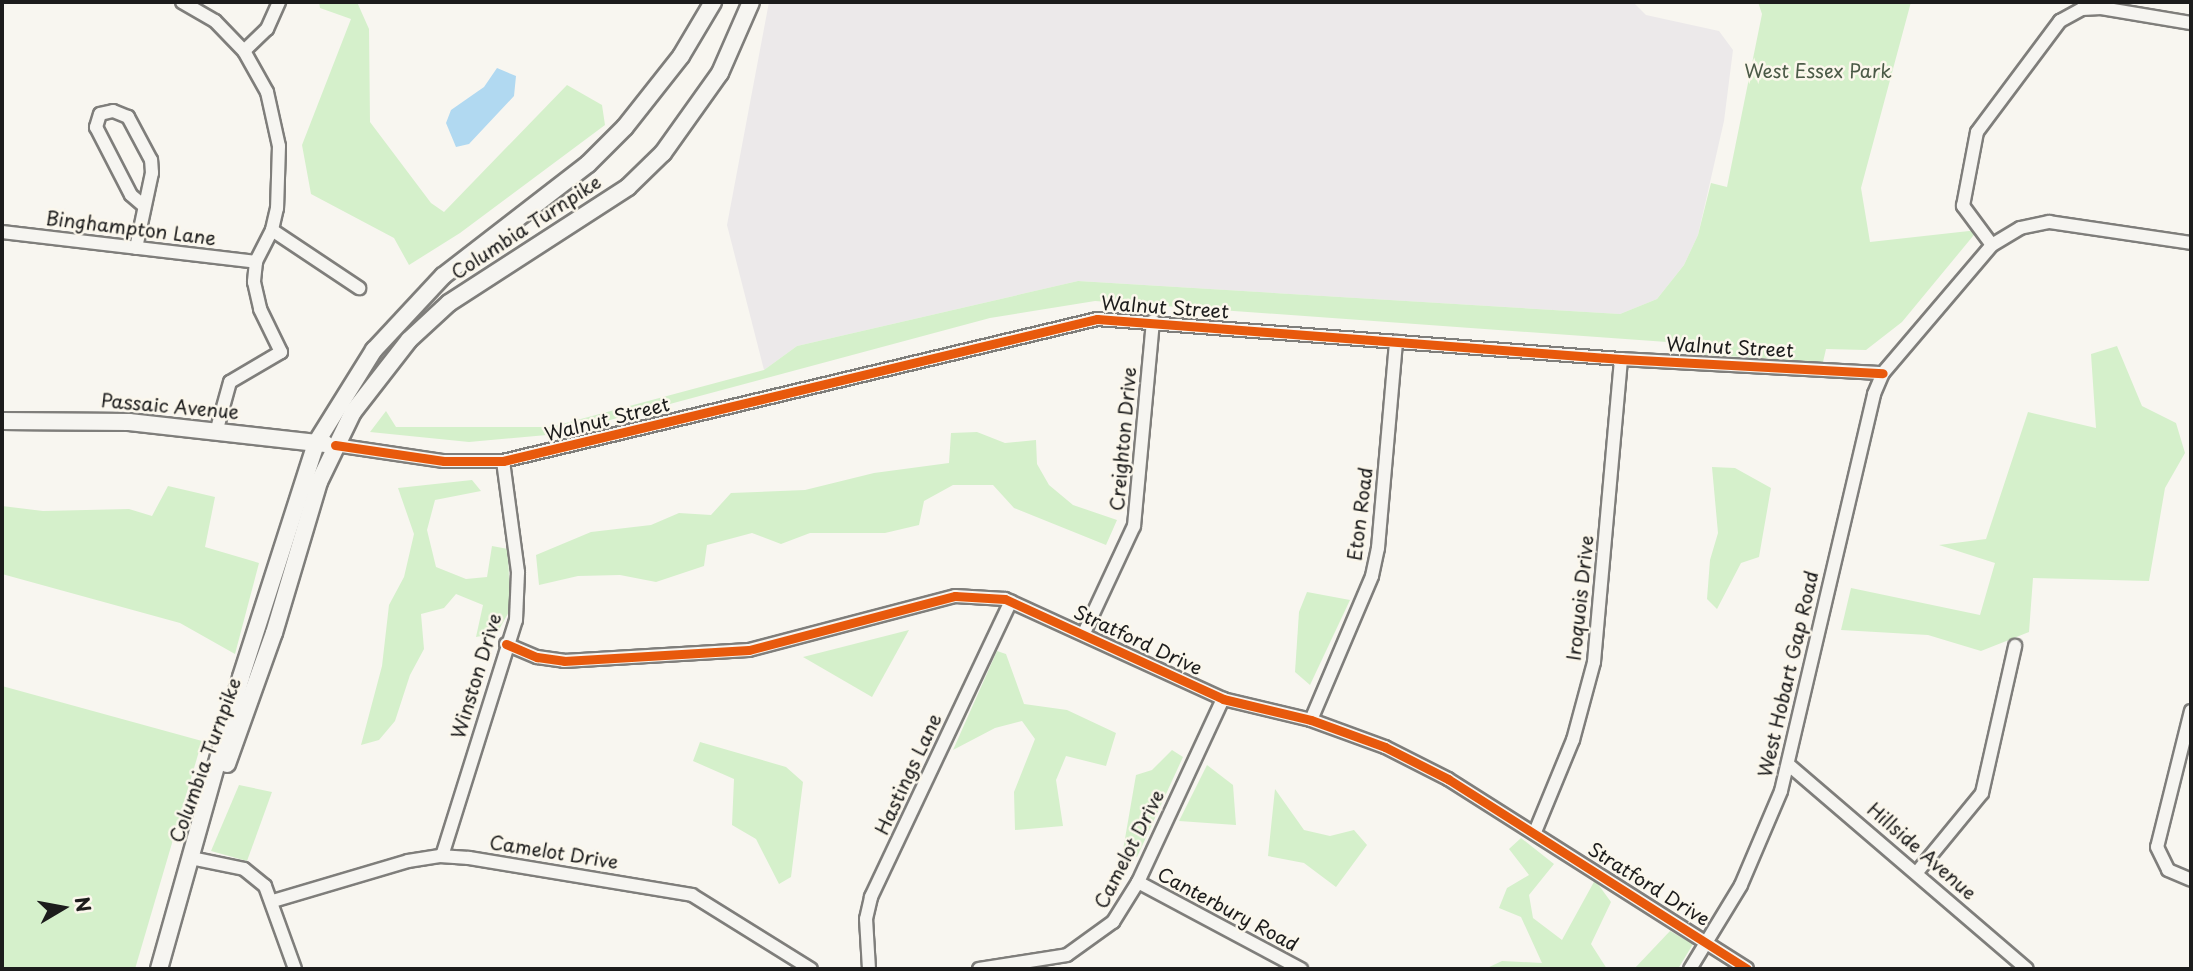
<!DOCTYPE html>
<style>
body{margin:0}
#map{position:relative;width:2193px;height:971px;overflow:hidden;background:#f8f6f0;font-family:"Playpen Sans",sans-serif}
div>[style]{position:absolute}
.built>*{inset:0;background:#ece9ea}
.green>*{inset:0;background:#d5f0cb}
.water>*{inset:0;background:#b1d9f1}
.roads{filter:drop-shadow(2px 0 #7f7e7b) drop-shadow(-2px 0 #7f7e7b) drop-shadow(0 2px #7f7e7b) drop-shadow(0 -2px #7f7e7b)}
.minor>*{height:12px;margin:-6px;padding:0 6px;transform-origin:6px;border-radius:6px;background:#f6f5f1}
.major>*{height:16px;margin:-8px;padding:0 8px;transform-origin:8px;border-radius:8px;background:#f6f5f1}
.cycleway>*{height:9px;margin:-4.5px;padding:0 4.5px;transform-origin:4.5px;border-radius:4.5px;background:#e8590c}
span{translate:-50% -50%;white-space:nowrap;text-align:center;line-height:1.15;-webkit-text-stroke:5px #fbf7ec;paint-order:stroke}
.park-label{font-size:19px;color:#4b5a47}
.street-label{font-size:19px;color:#1c1c1c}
.frame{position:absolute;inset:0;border:4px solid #1c1c1c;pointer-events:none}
.north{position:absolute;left:28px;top:873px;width:70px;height:70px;-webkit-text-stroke:5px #fbf7ec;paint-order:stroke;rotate:80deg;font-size:19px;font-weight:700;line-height:28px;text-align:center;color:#1c1c1c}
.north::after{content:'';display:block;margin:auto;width:24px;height:32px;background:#1c1c1c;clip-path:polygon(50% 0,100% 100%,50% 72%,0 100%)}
</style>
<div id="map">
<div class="built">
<div style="clip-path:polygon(769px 2px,1633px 2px,1646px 15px,1719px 31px,1733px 50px,1724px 121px,1698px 235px,1684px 265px,1657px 299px,1620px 314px,1078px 281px,797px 346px,764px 370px,727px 225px)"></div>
</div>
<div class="green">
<div style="clip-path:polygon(319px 2px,357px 2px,369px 29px,370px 122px,431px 203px,444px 212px,567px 85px,602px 105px,605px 125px,460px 233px,409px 265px,394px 238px,311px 194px,302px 145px,351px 19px,320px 8px)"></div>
<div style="clip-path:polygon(1758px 2px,1911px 2px,1861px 188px,1870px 242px,1978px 230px,1902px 322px,1866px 350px,1826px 349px,1823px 362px,1694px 354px,1695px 344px,1095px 301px,990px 318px,558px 434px,469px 442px,370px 432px,386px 411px,396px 427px,551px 427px,764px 370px,797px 346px,1078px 281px,1620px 314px,1657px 299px,1684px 265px,1698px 235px,1711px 183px,1727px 187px,1762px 14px)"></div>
<div style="clip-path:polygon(2117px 346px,2142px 406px,2176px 423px,2185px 453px,2165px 488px,2149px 581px,2033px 578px,2029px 632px,1981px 651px,1928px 635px,1841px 630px,1851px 588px,1980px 615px,1995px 563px,1939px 545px,1986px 539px,2028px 412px,2096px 428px,2091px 354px)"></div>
<div style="clip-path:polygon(977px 432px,1005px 443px,1036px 440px,1037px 464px,1049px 485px,1073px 505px,1117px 520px,1106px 545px,1014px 508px,993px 485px,953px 485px,924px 501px,919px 525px,885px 533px,810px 533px,781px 544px,752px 533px,707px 545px,704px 566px,656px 582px,620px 575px,578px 576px,539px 585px,536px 555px,591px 532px,651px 525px,679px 513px,711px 515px,731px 493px,805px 490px,874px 473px,949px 463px,951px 433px)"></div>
<div style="clip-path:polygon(1712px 467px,1735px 468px,1771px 488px,1759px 557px,1741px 563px,1717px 609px,1707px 599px,1710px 560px,1718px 533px)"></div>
<div style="clip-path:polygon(472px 480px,481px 491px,435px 500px,427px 530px,436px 567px,466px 579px,487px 577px,492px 546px,508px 549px,510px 610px,497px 633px,476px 637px,483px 605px,456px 594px,444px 608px,421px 614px,424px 649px,410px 675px,395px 721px,379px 740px,361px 745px,382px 666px,389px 605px,404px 577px,414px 534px,398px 488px)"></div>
<div style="clip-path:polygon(168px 486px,215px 497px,205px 547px,259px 563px,235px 654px,180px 623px,2px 574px,2px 506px,43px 511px,129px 509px,152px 516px)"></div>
<div style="clip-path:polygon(1307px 592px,1350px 600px,1310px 685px,1295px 672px,1299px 612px)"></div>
<div style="clip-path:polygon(909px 630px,872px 697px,803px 657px)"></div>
<div style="clip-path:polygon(997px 651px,1006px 654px,1024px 704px,1067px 710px,1116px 733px,1106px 766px,1066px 756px,1056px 780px,1063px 826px,1015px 830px,1014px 792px,1035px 739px,1022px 721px,995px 728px,953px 750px)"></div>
<div style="clip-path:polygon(2px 686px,202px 741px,135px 969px,2px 969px)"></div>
<div style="clip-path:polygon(700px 742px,786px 767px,803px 782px,791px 877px,779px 884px,756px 839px,732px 825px,734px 779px,693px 761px)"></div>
<div style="clip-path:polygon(1172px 750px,1183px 757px,1137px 857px,1123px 850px,1136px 775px,1152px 770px)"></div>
<div style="clip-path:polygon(1207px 765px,1233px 785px,1236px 825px,1179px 821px)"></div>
<div style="clip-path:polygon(239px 785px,272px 792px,247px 861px,211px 851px)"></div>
<div style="clip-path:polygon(1275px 789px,1304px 830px,1330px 836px,1354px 830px,1367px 845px,1336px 887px,1304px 863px,1268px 856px)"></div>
<div style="clip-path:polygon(1521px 838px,1554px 864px,1529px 895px,1533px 918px,1562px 940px,1595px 880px,1611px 902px,1591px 944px,1607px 969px,1485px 969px,1502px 961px,1542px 963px,1521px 917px,1499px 908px,1507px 888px,1529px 875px,1509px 849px)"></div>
<div style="clip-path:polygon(1670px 931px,1693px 944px,1678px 969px,1634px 969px)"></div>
</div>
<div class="water">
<div style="clip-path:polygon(497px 68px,516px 76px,514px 96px,469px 144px,456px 147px,446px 123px,451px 110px,484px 87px)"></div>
</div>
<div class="roads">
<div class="minor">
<div style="left:182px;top:2px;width:38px;rotate:30deg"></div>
<div style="left:215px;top:21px;width:42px;rotate:46deg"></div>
<div style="left:244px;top:51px;width:47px;rotate:60.7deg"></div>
<div style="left:267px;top:92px;width:55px;rotate:77.5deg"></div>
<div style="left:279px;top:146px;width:62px;rotate:91.8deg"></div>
<div style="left:277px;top:208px;width:23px;rotate:103deg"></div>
<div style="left:272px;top:230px;width:36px;rotate:117deg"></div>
<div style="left:256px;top:262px;width:20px;rotate:96deg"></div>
<div style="left:254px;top:282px;width:28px;rotate:77deg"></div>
<div style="left:260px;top:309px;width:48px;rotate:64deg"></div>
<div style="left:281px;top:352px;width:59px;rotate:149.5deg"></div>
<div style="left:230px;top:382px;width:49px;rotate:105.5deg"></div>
<div style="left:244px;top:51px;width:32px;rotate:-44deg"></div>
<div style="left:267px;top:29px;width:30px;rotate:-66deg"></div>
<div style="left:272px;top:230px;width:105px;rotate:33.7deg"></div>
<div style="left:2px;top:232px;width:256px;rotate:6.7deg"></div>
<div style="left:1992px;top:245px;width:49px;rotate:-126.6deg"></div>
<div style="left:1963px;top:206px;width:75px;rotate:-79.3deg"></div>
<div style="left:1977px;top:132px;width:139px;rotate:-53.2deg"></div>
<div style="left:2060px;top:21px;width:25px;rotate:-29deg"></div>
<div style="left:2082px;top:9px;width:19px;rotate:-3deg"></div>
<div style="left:2101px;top:8px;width:91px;rotate:9.5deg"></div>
<div style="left:136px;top:248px;width:77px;rotate:-78deg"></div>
<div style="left:152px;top:173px;width:13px;rotate:-94deg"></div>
<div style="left:151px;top:160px;width:49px;rotate:-118.1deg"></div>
<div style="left:128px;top:117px;width:16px;rotate:-158deg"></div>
<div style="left:113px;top:111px;width:13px;rotate:167deg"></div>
<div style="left:100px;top:114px;width:14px;rotate:107deg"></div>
<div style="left:96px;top:127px;width:76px;rotate:62.8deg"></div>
<div style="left:131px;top:195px;width:16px;rotate:40deg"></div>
<div style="left:335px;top:445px;width:110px;rotate:8.4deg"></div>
<div style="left:444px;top:461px;width:59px"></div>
<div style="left:503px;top:461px;width:611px;rotate:-13.44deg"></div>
<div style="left:1097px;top:319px;width:526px;rotate:4.37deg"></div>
<div style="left:1621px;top:359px;width:262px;rotate:3.1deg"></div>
<div style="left:1084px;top:633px;width:118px;rotate:-65deg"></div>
<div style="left:1134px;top:526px;width:206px;rotate:-84.7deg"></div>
<div style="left:506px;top:644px;width:34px;rotate:23deg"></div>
<div style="left:537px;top:657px;width:27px;rotate:8deg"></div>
<div style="left:564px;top:661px;width:185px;rotate:-3.4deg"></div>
<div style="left:749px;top:650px;width:213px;rotate:-14.7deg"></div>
<div style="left:955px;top:596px;width:50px;rotate:3.4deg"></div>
<div style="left:1005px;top:599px;width:240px;rotate:24.6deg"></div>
<div style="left:1223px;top:699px;width:90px;rotate:13.4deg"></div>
<div style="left:1311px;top:720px;width:79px;rotate:20deg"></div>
<div style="left:1385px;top:747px;width:71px;rotate:26.9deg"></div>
<div style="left:1448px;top:779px;width:354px;rotate:32.4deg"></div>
<div style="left:2191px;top:711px;width:140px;rotate:104deg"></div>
<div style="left:2157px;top:847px;width:25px;rotate:64deg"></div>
<div style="left:2168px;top:870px;width:25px;rotate:23deg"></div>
<div style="left:1311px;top:720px;width:156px;rotate:-67deg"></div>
<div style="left:1372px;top:576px;width:29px;rotate:-78deg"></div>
<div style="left:1378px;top:548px;width:207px;rotate:-85deg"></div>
<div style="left:1789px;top:765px;width:313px;rotate:40.6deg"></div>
<div style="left:1535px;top:832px;width:100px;rotate:-67.6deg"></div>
<div style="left:1573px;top:740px;width:81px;rotate:-74.9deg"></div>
<div style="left:1594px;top:662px;width:304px;rotate:-84.9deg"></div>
<div style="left:442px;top:856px;width:247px;rotate:-72.6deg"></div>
<div style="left:516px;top:620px;width:48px;rotate:-87.6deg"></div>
<div style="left:518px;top:572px;width:112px;rotate:-97.7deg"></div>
<div style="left:191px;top:858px;width:54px;rotate:11.7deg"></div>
<div style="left:244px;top:869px;width:27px;rotate:39deg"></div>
<div style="left:265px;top:886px;width:88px;rotate:70.1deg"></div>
<div style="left:1918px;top:871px;width:101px;rotate:-50.6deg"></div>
<div style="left:1982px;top:793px;width:151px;rotate:-77.3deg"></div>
<div style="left:1138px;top:882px;width:185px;rotate:28.1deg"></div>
<div style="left:273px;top:901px;width:141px;rotate:-16.5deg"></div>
<div style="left:408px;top:861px;width:32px;rotate:-9deg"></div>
<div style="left:440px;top:856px;width:29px;rotate:4deg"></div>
<div style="left:469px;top:858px;width:226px;rotate:9.4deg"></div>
<div style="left:692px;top:895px;width:140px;rotate:31.9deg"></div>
<div style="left:869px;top:969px;width:50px;rotate:-93.4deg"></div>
<div style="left:866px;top:919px;width:23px;rotate:-77deg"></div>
<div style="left:871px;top:897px;width:327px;rotate:-64.7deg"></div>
<div style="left:979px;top:969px;width:89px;rotate:-9deg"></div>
<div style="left:1067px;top:955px;width:57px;rotate:-35.7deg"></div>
<div style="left:1113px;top:922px;width:47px;rotate:-58deg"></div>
<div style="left:1138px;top:882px;width:202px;rotate:-65.1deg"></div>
<div style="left:1690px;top:969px;width:98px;rotate:-58.7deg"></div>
<div style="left:1741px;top:885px;width:102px;rotate:-66.9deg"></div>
<div style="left:1781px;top:791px;width:408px;rotate:-76.8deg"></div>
<div style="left:1874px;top:394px;width:23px;rotate:-67deg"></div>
<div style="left:1883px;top:373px;width:168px;rotate:-49.6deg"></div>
<div style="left:1992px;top:245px;width:33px;rotate:-31deg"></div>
<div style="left:2020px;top:228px;width:30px;rotate:-12deg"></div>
<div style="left:2049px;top:222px;width:144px;rotate:8.4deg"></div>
</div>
<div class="major">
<div style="left:2px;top:421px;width:127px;rotate:0.5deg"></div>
<div style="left:129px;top:422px;width:198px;rotate:6.4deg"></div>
<div style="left:227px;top:764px;width:139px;rotate:-70.3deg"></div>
<div style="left:274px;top:633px;width:158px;rotate:-73.4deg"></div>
<div style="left:319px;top:482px;width:78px;rotate:-64.1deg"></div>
<div style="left:353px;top:412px;width:91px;rotate:-52.1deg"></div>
<div style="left:409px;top:340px;width:54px;rotate:-42.8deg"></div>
<div style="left:449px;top:303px;width:213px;rotate:-32.9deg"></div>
<div style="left:628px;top:187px;width:49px;rotate:-44.2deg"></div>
<div style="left:663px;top:153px;width:98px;rotate:-54.5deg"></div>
<div style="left:720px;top:73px;width:77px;rotate:-66.4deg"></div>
<div style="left:159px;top:969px;width:303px;rotate:-74.3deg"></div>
<div style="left:241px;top:677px;width:246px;rotate:-72.2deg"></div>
<div style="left:316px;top:443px;width:110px;rotate:-58.1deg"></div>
<div style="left:374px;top:350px;width:101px;rotate:-47deg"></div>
<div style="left:443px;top:276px;width:183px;rotate:-37.7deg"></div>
<div style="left:588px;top:164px;width:52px;rotate:-45deg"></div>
<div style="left:625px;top:127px;width:90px;rotate:-51.7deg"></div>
<div style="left:681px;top:56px;width:63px;rotate:-59.3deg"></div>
</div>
</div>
<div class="cycleway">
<div style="left:335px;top:445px;width:110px;rotate:8.4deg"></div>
<div style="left:444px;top:461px;width:59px"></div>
<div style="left:503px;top:461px;width:611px;rotate:-13.44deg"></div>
<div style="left:1097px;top:319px;width:526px;rotate:4.37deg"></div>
<div style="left:1621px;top:359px;width:262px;rotate:3.1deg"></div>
<div style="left:506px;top:644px;width:34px;rotate:23deg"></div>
<div style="left:537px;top:657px;width:27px;rotate:8deg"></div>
<div style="left:564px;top:661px;width:185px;rotate:-3.4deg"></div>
<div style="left:749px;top:650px;width:213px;rotate:-14.7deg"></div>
<div style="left:955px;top:596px;width:50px;rotate:3.4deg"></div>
<div style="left:1005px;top:599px;width:240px;rotate:24.6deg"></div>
<div style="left:1223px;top:699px;width:90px;rotate:13.4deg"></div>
<div style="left:1311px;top:720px;width:79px;rotate:20deg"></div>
<div style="left:1385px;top:747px;width:71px;rotate:26.9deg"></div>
<div style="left:1448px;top:779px;width:354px;rotate:32.4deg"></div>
</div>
<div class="park-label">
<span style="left:1818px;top:71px">West Essex Park</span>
</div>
<div class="street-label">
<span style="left:526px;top:227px;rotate:-33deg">Columbia Turnpike</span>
<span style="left:131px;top:228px;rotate:7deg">Binghampton Lane</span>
<span style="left:1165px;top:307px;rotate:4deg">Walnut Street</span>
<span style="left:1730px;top:347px;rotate:3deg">Walnut Street</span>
<span style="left:170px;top:406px;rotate:5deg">Passaic Avenue</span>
<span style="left:607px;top:419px;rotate:-14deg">Walnut Street</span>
<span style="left:1123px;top:439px;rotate:-85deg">Creighton Drive</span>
<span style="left:1360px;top:514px;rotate:-83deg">Eton Road</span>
<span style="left:1580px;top:598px;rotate:-84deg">Iroquois Drive</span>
<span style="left:1138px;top:640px;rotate:25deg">Stratford Drive</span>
<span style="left:1788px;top:674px;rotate:-77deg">West Hobart Gap Road</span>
<span style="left:476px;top:676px;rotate:-73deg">Winston Drive</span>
<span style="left:205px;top:760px;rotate:-70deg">Columbia Turnpike</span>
<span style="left:908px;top:774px;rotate:-65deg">Hastings Lane</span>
<span style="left:1129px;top:849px;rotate:-63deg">Camelot Drive</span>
<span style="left:1922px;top:851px;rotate:41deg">Hillside Avenue</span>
<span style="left:554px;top:852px;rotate:9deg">Camelot Drive</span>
<span style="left:1649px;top:884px;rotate:32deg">Stratford Drive</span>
<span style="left:1228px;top:909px;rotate:28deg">Canterbury Road</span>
</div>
<div class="frame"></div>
<div class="north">N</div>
</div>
